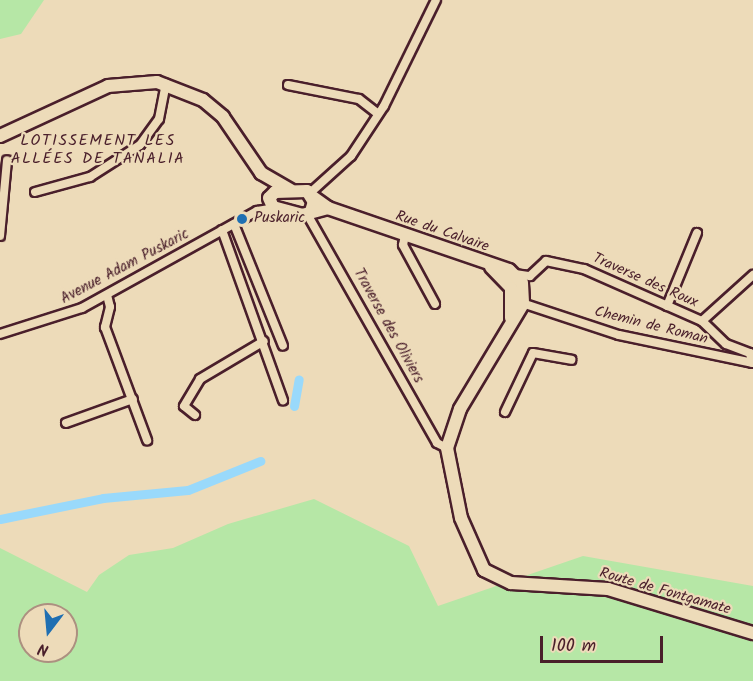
<!DOCTYPE html>
<meta charset="utf-8">
<style>
body{margin:0}
#map{position:relative;width:753px;height:681px;overflow:hidden;background:#eddbb9;font-family:Kalam,sans-serif}
div>[style]{position:absolute}
.green>*{inset:0;background:#b6e7a6}
.canal>*{height:9px;margin:-4.5px;padding:0 4.5px;transform-origin:4.5px;border-radius:4.5px;background:#99d9fb}
.roads{filter:drop-shadow(2px 0 #4a1f2b) drop-shadow(-2px 0 #4a1f2b) drop-shadow(0 2px #4a1f2b) drop-shadow(0 -2px #4a1f2b)}
.street>*{height:8px;margin:-4px;padding:0 4px;transform-origin:4px;border-radius:4px;background:#eddbb9}
.secondary>*{height:12px;margin:-6px;padding:0 6px;transform-origin:6px;border-radius:6px;background:#eddbb9}
.dots>*{width:16px;height:16px;translate:-50% -50%;box-sizing:border-box;border:3px solid #eddbb9;border-radius:50%}
span{translate:-50% -50%;white-space:nowrap;text-align:center;line-height:1.15;-webkit-text-stroke:4.5px #eddbb9;paint-order:stroke}
.poi-label{font-size:15px;color:#4a1f2b}
.left{translate:0 -50%;text-align:left}
.street-label{font-size:15px;color:#4a1f2b}
.neighbourhood-label{font-size:16px;color:#4a1f2b;letter-spacing:1.5px}
.north{position:absolute;left:18px;top:603px;width:60px;height:60px;box-sizing:border-box;background:#eddbb9;border:2px solid #ac9080;border-radius:50%;rotate:196deg;font-size:16px;font-weight:700;line-height:24px;text-align:center;color:#4a1f2b}
.north::after{content:'';display:block;margin:auto;width:21px;height:27px;background:#1f6fb2;clip-path:polygon(50% 0,100% 100%,50% 72%,0 100%)}
.scale{position:absolute;left:540px;top:636px;width:123px;height:27px;box-sizing:border-box;border:3px solid #4a1f2b;border-top:0;padding-left:8px;font-size:18px;line-height:21px;white-space:nowrap;color:#4a1f2b;-webkit-text-stroke:4px #eddbb9;paint-order:stroke}
</style>
<div id="map">
<div class="green">
<div style="clip-path:polygon(0 0,44px 0,21px 34px,0 39px)"></div>
<div style="clip-path:polygon(evenodd,314px 499px,409px 546px,438px 606px,583px 556px,753px 586px,753px 681px,0 681px,0 548px,87px 592px,99px 575px,129px 555px,173px 548px,228px 524px,314px 499px,30px 615px,66px 615px,66px 651px,30px 651px,30px 615px)"></div>
</div>
<div class="canal">
<div style="left:294px;top:406px;width:27px;rotate:-80deg"></div>
<div style="left:0;top:519px;width:105px;rotate:-11.5deg"></div>
<div style="left:103px;top:498px;width:85px;rotate:-5.4deg"></div>
<div style="left:188px;top:490px;width:78px;rotate:-21.9deg"></div>
</div>
<div class="roads">
<div class="street">
<div style="left:288px;top:85px;width:72px;rotate:11.2deg"></div>
<div style="left:359px;top:99px;width:24px;rotate:38deg"></div>
<div style="left:35px;top:192px;width:57px;rotate:-15.3deg"></div>
<div style="left:90px;top:177px;width:59px;rotate:-32.6deg"></div>
<div style="left:140px;top:145px;width:32px;rotate:-54deg"></div>
<div style="left:159px;top:119px;width:36px;rotate:-79deg"></div>
<div style="left:310px;top:193px;width:55px;rotate:-42.1deg"></div>
<div style="left:351px;top:156px;width:60px;rotate:-56.6deg"></div>
<div style="left:384px;top:106px;width:118px;rotate:-63.9deg"></div>
<div style="left:307px;top:214px;width:263px;rotate:60.4deg"></div>
<div style="left:437px;top:443px;width:11px;rotate:27deg"></div>
<div style="left:234px;top:224px;width:131px;rotate:68.1deg"></div>
<div style="left:222px;top:230px;width:181px;rotate:70.3deg"></div>
<div style="left:405px;top:235px;width:10px;rotate:101deg"></div>
<div style="left:403px;top:245px;width:67px;rotate:61.5deg"></div>
<div style="left:0;top:236px;width:76px;rotate:-84.7deg"></div>
<div style="left:515px;top:274px;width:15px;rotate:8deg"></div>
<div style="left:530px;top:276px;width:22px;rotate:-43deg"></div>
<div style="left:546px;top:261px;width:39px;rotate:12deg"></div>
<div style="left:584px;top:269px;width:129px;rotate:23.8deg"></div>
<div style="left:702px;top:321px;width:33px;rotate:44deg"></div>
<div style="left:726px;top:344px;width:26px;rotate:21deg"></div>
<div style="left:750px;top:353px;width:10px;rotate:79deg"></div>
<div style="left:107px;top:295px;width:12px;rotate:76deg"></div>
<div style="left:110px;top:307px;width:21px;rotate:104deg"></div>
<div style="left:105px;top:327px;width:121px;rotate:69.6deg"></div>
<div style="left:519px;top:302px;width:105px;rotate:18.3deg"></div>
<div style="left:619px;top:335px;width:137px;rotate:11.8deg"></div>
<div style="left:667px;top:306px;width:79px;rotate:-67.7deg"></div>
<div style="left:702px;top:321px;width:69px;rotate:-42deg"></div>
<div style="left:0;top:334px;width:86px;rotate:-17.6deg"></div>
<div style="left:82px;top:308px;width:200px;rotate:-29deg"></div>
<div style="left:257px;top:211px;width:19px;rotate:-9deg"></div>
<div style="left:505px;top:412px;width:65px;rotate:-64.6deg"></div>
<div style="left:533px;top:353px;width:39px;rotate:10deg"></div>
<div style="left:195px;top:415px;width:14px;rotate:-141deg"></div>
<div style="left:184px;top:406px;width:31px;rotate:-59deg"></div>
<div style="left:200px;top:379px;width:74px;rotate:-30.7deg"></div>
<div style="left:66px;top:423px;width:71px;rotate:-19.7deg"></div>
</div>
<div class="secondary">
<div style="left:0;top:136px;width:119px;rotate:-24.8deg"></div>
<div style="left:108px;top:86px;width:49px;rotate:-4.7deg"></div>
<div style="left:157px;top:82px;width:49px;rotate:21.4deg"></div>
<div style="left:203px;top:100px;width:26px;rotate:40deg"></div>
<div style="left:223px;top:117px;width:68px;rotate:55.8deg"></div>
<div style="left:261px;top:173px;width:34px;rotate:30deg"></div>
<div style="left:313px;top:197px;width:19px;rotate:36deg"></div>
<div style="left:328px;top:208px;width:191px;rotate:18.9deg"></div>
<div style="left:509px;top:270px;width:18px;rotate:45deg"></div>
<div style="left:522px;top:283px;width:21px;rotate:87deg"></div>
<div style="left:523px;top:304px;width:122px;rotate:121deg"></div>
<div style="left:460px;top:409px;width:41px;rotate:108.4deg"></div>
<div style="left:447px;top:448px;width:71px;rotate:78.7deg"></div>
<div style="left:461px;top:518px;width:57px;rotate:66.1deg"></div>
<div style="left:484px;top:570px;width:30px;rotate:26deg"></div>
<div style="left:511px;top:583px;width:97px;rotate:3.5deg"></div>
<div style="left:608px;top:589px;width:152px;rotate:16.9deg"></div>
<div style="left:311px;top:211px;width:9px;rotate:-72deg"></div>
<div style="left:314px;top:202px;width:13px;rotate:-122deg"></div>
<div style="left:307px;top:191px;width:32px;rotate:178deg"></div>
<div style="left:275px;top:192px;width:8px;rotate:135deg"></div>
<div style="left:269px;top:198px;width:10px;rotate:66deg"></div>
<div style="left:273px;top:207px;width:30px;rotate:15deg"></div>
<div style="left:302px;top:215px;width:27px;rotate:-15deg"></div>
<div style="left:491px;top:267px;width:29px;rotate:46deg"></div>
<div style="left:511px;top:288px;width:30px;rotate:90deg"></div>
</div>
</div>
<div class="dots">
<div style="left:242px;top:219px;background:#1f6fb2"></div>
</div>
<div class="poi-label">
<span class="left" style="left:254px;top:219px">Puskaric</span>
</div>
<div class="street-label">
<span style="left:442px;top:232px;rotate:19deg">Rue du Calvaire</span>
<span style="left:125px;top:267px;rotate:-28deg">Avenue Adam Puskaric</span>
<span style="left:645px;top:281px;rotate:24deg">Traverse des Roux</span>
<span style="left:388px;top:326px;rotate:61deg">Traverse des Oliviers</span>
<span style="left:651px;top:326px;rotate:14deg">Chemin de Roman</span>
<span style="left:665px;top:592px;rotate:16deg">Route de Fontgamate</span>
</div>
<div class="neighbourhood-label">
<span style="left:98px;top:150px">LOTISSEMENT LES<br>ALLÉES DE TANALIA</span>
</div>
<div class="north">N</div>
<div class="scale">100 m</div>
</div>
